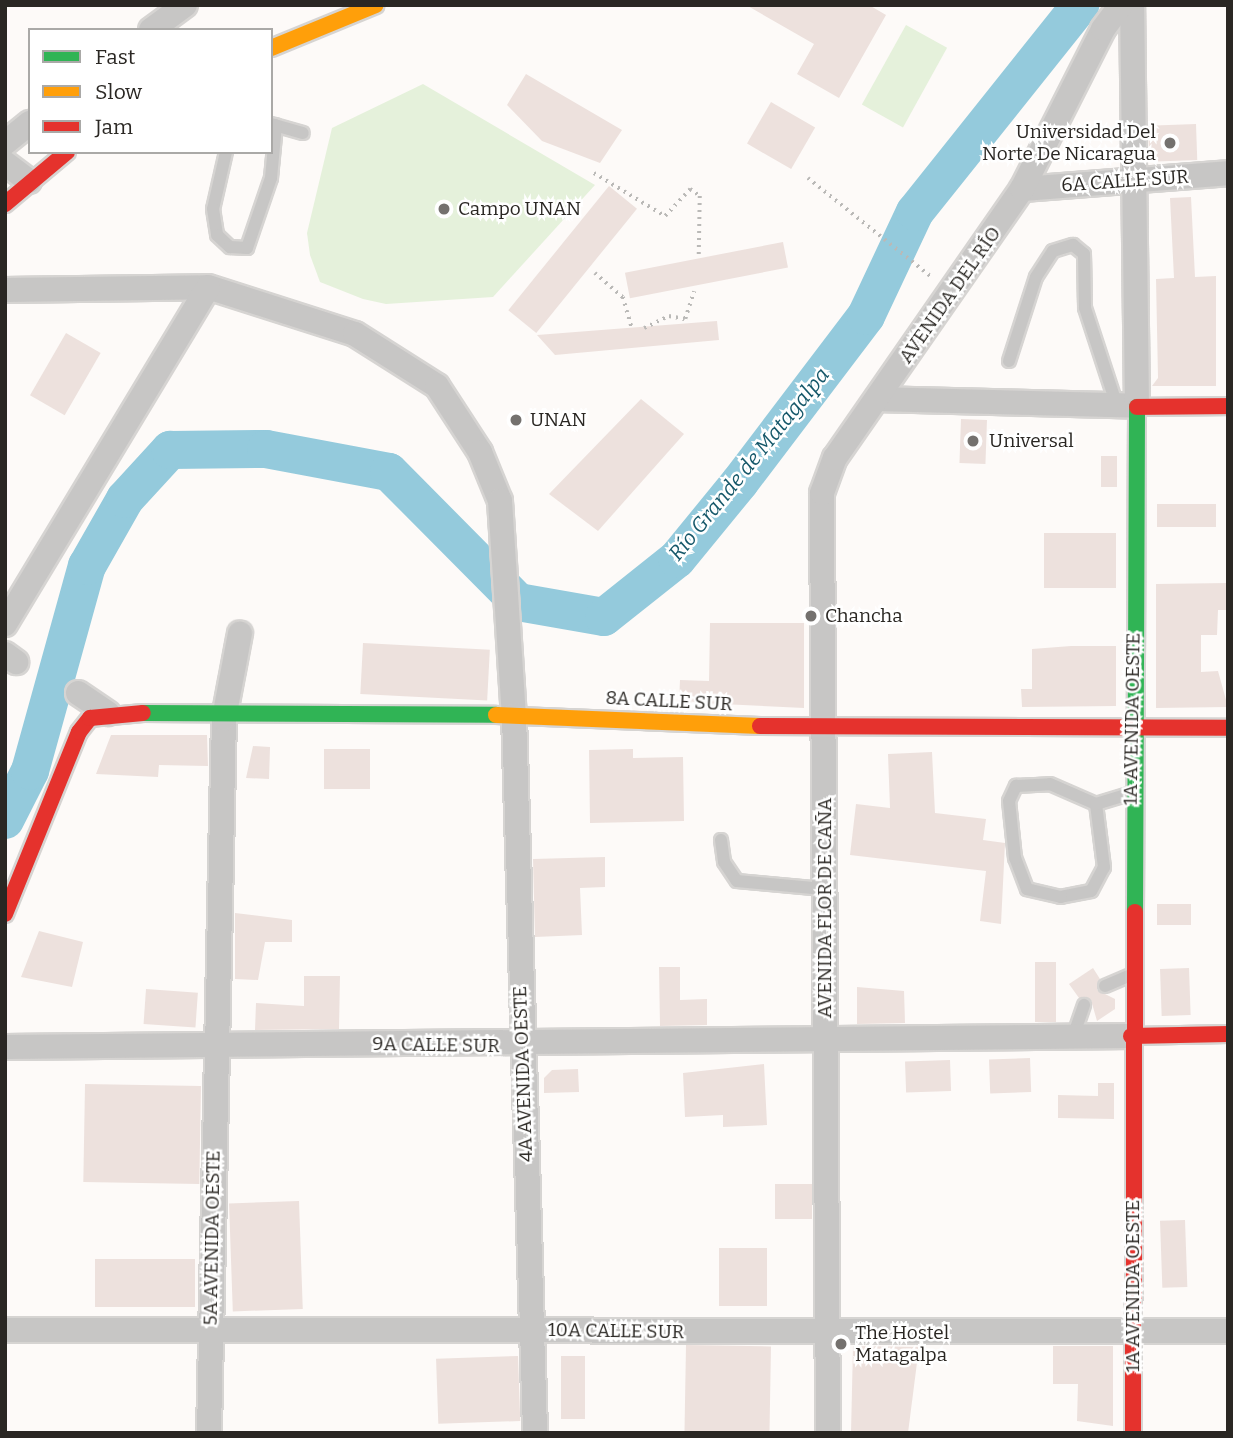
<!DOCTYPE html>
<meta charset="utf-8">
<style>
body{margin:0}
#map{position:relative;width:1233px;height:1438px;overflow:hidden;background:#fdfaf8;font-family:Bitter,serif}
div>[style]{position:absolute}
.green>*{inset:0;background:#e5f1db;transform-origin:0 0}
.river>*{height:38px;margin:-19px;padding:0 19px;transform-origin:19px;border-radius:19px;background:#94cadc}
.building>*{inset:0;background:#ede1dd;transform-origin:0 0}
.path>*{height:3.5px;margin-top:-1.75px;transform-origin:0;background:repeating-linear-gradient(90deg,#bab9b7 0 2px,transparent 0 7px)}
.roads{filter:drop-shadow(2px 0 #d6d4d2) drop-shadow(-2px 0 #d6d4d2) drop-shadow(0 2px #d6d4d2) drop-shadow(0 -2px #d6d4d2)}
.lane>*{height:12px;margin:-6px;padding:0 6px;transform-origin:6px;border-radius:6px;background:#c7c6c5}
.street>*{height:24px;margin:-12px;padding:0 12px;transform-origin:12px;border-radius:12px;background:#c7c6c5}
.fast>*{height:16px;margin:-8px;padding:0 8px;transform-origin:8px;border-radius:8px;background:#30b455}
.slow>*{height:16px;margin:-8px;padding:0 8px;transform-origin:8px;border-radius:8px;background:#ff9f0a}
.jam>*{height:16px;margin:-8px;padding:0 8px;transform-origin:8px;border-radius:8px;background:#e5322d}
.dots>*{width:19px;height:19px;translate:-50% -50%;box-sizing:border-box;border:4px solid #fff;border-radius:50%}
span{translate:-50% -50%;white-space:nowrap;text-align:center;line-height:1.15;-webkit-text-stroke:5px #fff;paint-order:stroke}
.poi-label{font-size:19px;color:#2a2723}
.right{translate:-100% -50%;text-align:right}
.left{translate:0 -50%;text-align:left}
.street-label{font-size:19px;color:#2a2723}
.water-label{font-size:21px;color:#16586a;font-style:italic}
.frame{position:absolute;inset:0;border:7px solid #2a2723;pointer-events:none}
.legend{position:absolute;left:28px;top:28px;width:245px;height:126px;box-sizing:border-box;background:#fff;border:2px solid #aaa9a7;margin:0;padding:9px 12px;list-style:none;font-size:21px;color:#2a2723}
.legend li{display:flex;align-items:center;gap:14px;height:35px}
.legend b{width:35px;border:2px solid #aaa9a7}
</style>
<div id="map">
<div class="green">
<div style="left:906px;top:25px;width:47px;height:91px;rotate:29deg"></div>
<div style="clip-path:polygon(423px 84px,595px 185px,493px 297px,386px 304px,363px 299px,320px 282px,310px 255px,307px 233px,332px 128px)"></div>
</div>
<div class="river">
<div style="left:5px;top:820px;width:55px;rotate:-63deg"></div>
<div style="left:30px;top:771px;width:213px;rotate:-74.5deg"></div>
<div style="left:87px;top:566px;width:77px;rotate:-60.4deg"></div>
<div style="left:125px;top:499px;width:67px;rotate:-47.4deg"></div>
<div style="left:170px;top:450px;width:96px;rotate:-0.6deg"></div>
<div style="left:266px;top:449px;width:125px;rotate:10.6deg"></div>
<div style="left:389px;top:472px;width:183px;rotate:45.2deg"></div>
<div style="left:518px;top:602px;width:87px;rotate:9.9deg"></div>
<div style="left:604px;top:617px;width:93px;rotate:-38.5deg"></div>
<div style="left:677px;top:559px;width:99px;rotate:-50.7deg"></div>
<div style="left:740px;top:482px;width:208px;rotate:-52.8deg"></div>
<div style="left:866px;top:316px;width:115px;rotate:-64.8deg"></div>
<div style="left:915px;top:212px;width:265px;rotate:-51.4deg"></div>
</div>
<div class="building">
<div style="clip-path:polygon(746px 5px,869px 5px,886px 15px,839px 98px,797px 74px,814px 44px)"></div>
<div style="clip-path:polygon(526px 74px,622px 130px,600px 163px,542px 141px,507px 105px)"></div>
<div style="left:771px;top:102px;width:51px;height:48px;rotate:30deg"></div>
<div style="left:1196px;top:124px;width:36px;height:48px;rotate:88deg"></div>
<div style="left:609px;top:186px;width:36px;height:160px;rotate:39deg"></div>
<div style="clip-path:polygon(1191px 197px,1195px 277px,1216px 276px,1216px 386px,1152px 386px,1158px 378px,1156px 279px,1174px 278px,1170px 198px)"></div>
<div style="left:783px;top:242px;width:26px;height:161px;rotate:79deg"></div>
<div style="clip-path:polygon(717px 321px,719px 340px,555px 355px,537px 335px)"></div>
<div style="left:66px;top:333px;width:40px;height:72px;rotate:30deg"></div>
<div style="clip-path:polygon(641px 399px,684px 434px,598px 531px,549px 494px)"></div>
<div style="left:961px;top:419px;width:26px;height:44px;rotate:2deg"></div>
<div style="left:1101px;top:456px;width:16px;height:31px"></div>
<div style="left:1157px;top:504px;width:59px;height:23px"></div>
<div style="left:1044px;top:533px;width:72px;height:55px"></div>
<div style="clip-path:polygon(1228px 583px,1228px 610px,1218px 610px,1217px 635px,1201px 635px,1201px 672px,1218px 671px,1228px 707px,1156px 708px,1156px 584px)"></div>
<div style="clip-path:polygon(710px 623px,804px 623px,804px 708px,679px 702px,680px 680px,709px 681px)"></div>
<div style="left:363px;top:643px;width:127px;height:51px;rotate:3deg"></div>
<div style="clip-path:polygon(1071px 646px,1116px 646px,1116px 706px,1022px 707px,1021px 689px,1032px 689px,1032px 649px)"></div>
<div style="clip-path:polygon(111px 735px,207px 735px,208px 766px,159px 765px,158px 777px,96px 774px)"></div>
<div style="clip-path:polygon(253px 746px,270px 747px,269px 779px,246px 778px)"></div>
<div style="left:324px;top:749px;width:46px;height:40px"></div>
<div style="clip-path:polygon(633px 749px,633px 758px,683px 757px,684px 821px,590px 823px,589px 750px)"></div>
<div style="clip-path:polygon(932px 752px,935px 813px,986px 819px,983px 840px,1005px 843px,1001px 924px,980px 921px,986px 871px,850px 855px,856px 804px,890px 808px,888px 754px)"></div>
<div style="clip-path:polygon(605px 857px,605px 887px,580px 888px,582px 935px,535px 937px,533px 859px)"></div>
<div style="left:1191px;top:904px;width:21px;height:34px;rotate:90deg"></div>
<div style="clip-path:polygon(235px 913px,292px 920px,292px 942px,265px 942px,258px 980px,235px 979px)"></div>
<div style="clip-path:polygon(39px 931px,83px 942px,72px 987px,21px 977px)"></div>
<div style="left:1035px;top:962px;width:21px;height:60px"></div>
<div style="clip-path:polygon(659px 967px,680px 967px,680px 1000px,707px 999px,707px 1025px,660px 1026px)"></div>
<div style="clip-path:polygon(1093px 968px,1100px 979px,1097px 990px,1115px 999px,1115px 1009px,1097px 1021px,1091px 1000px,1079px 998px,1069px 984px)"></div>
<div style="left:1189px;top:968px;width:47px;height:29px;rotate:88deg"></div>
<div style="clip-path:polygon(304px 976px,340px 976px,339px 1029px,255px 1030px,256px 1003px,304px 1006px)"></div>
<div style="clip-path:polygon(857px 987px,904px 991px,905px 1023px,857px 1024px)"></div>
<div style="left:146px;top:989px;width:52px;height:35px;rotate:4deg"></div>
<div style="left:1030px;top:1058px;width:34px;height:41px;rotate:88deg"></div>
<div style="left:950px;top:1060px;width:31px;height:45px;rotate:88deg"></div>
<div style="clip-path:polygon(764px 1064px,767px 1125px,723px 1127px,723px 1115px,685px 1117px,683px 1073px)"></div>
<div style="clip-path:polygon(578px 1069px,579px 1092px,544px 1093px,544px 1078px,552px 1070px)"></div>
<div style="clip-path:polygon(1098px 1083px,1114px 1083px,1114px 1119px,1058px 1118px,1058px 1095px,1098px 1096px)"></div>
<div style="left:201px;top:1086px;width:98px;height:116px;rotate:91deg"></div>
<div style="left:775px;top:1184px;width:37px;height:35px"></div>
<div style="left:299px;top:1201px;width:108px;height:70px;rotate:88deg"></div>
<div style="left:1185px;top:1220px;width:67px;height:25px;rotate:88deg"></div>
<div style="left:719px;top:1248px;width:48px;height:58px"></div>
<div style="left:195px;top:1259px;width:48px;height:100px;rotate:90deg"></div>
<div style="left:686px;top:1345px;width:85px;height:88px;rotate:1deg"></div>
<div style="clip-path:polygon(853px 1346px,919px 1347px,908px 1433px,851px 1433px)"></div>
<div style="clip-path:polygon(1053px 1346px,1113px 1346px,1113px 1426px,1077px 1421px,1078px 1384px,1053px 1384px)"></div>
<div style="left:518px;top:1356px;width:65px;height:82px;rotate:88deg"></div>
<div style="left:561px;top:1356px;width:24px;height:63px"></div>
</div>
<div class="path">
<div style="left:594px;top:173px;width:83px;rotate:31.2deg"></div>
<div style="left:665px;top:216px;width:37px;rotate:-47deg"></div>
<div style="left:690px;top:189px;width:12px;rotate:35deg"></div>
<div style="left:700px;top:196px;width:59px;rotate:91deg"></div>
<div style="left:808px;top:178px;width:160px;rotate:38.7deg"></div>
<div style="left:595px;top:273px;width:37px;rotate:41deg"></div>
<div style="left:623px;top:297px;width:33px;rotate:74deg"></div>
<div style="left:644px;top:328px;width:28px;rotate:-26deg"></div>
<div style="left:669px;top:316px;width:16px;rotate:11deg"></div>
<div style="left:685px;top:319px;width:29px;rotate:-72deg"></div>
</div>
<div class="roads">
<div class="lane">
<div style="left:271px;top:124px;width:33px;rotate:16deg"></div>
<div style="left:226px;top:152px;width:58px;rotate:102.8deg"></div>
<div style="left:213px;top:209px;width:26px;rotate:81deg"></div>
<div style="left:217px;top:235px;width:18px;rotate:43deg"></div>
<div style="left:230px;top:247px;width:17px;rotate:3deg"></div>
<div style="left:247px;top:248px;width:74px;rotate:-71.1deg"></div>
<div style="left:271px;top:178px;width:53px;rotate:-84.6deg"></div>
<div style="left:1009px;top:361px;width:88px;rotate:-72.2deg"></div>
<div style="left:1036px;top:277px;width:31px;rotate:-57deg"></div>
<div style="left:1053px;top:251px;width:21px;rotate:-17deg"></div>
<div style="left:1073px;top:245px;width:14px;rotate:39deg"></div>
<div style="left:1084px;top:254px;width:54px;rotate:88.9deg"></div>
<div style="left:1085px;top:308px;width:103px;rotate:71.9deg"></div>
<div style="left:1096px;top:804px;width:64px;rotate:82.8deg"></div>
<div style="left:1104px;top:867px;width:27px;rotate:118deg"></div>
<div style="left:1091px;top:891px;width:31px;rotate:169deg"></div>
<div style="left:1061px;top:897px;width:35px;rotate:-167deg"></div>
<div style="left:1027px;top:889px;width:33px;rotate:-111deg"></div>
<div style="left:1015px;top:858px;width:57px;rotate:-96deg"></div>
<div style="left:1009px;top:801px;width:17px;rotate:-65deg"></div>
<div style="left:1016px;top:786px;width:34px;rotate:-3deg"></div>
<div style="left:1050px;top:784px;width:50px;rotate:23.5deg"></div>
<div style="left:1096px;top:804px;width:37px;rotate:-17deg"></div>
<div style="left:721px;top:840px;width:22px;rotate:82deg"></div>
<div style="left:724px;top:862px;width:23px;rotate:56deg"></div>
<div style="left:737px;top:881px;width:87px;rotate:5.3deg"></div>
<div style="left:1105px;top:986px;width:28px;rotate:-23deg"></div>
<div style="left:1073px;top:1037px;width:34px;rotate:-71deg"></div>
</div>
<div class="street">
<div style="left:151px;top:30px;width:42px;rotate:-36.3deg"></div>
<div style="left:5px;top:143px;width:32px;rotate:-39deg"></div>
<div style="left:5px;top:163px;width:30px;rotate:37deg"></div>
<div style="left:1022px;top:189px;width:207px;rotate:-4.4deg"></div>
<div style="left:5px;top:290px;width:203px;rotate:-0.8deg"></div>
<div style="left:208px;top:287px;width:154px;rotate:17.7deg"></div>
<div style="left:355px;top:334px;width:97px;rotate:32.4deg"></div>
<div style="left:437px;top:386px;width:79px;rotate:56.9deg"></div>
<div style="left:480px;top:452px;width:53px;rotate:67.8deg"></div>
<div style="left:500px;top:501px;width:214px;rotate:86.3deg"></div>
<div style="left:514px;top:715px;width:718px;rotate:88.32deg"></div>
<div style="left:877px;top:399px;width:260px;rotate:1.5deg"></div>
<div style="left:1137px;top:406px;width:401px;rotate:-90.7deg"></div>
<div style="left:5px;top:624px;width:393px;rotate:-58.9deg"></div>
<div style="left:5px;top:654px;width:14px;rotate:36deg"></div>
<div style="left:78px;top:693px;width:36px;rotate:34deg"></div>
<div style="left:5px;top:1047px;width:1126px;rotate:-0.56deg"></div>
<div style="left:5px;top:1330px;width:1223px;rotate:0.05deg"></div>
<div style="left:209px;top:1433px;width:715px;rotate:-88.8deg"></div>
<div style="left:224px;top:718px;width:86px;rotate:-79.3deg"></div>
<div style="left:828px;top:1433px;width:940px;rotate:-90.37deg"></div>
<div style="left:822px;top:493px;width:37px;rotate:-70deg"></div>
<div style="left:835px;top:458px;width:328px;rotate:-55.2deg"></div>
<div style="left:1022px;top:189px;width:179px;rotate:-63.1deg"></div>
<div style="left:1103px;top:29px;width:30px;rotate:-53deg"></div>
</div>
<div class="fast">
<div style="left:143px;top:713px;width:353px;rotate:0.3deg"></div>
<div style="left:1135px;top:912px;width:505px;rotate:-89.77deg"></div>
</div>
<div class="slow">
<div style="left:271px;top:48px;width:113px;rotate:-22.3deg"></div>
<div style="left:496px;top:715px;width:264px;rotate:2.4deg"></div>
</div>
<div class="jam">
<div style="left:5px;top:204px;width:81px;rotate:-40deg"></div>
<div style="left:1137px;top:407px;width:91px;rotate:-0.6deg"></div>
<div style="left:760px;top:726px;width:468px;rotate:0.2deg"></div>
<div style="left:5px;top:914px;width:196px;rotate:-67.9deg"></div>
<div style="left:79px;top:732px;width:18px;rotate:-52deg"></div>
<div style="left:90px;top:718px;width:53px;rotate:-5.4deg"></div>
<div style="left:1131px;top:1036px;width:97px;rotate:-1.2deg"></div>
<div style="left:1133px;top:1433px;width:521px;rotate:-89.78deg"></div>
</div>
</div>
<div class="dots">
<div style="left:1170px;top:143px;background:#74716e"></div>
<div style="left:444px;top:209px;background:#74716e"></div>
<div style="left:516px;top:420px;background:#74716e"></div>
<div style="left:973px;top:441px;background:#74716e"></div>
<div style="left:811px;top:616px;background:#74716e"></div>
<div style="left:841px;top:1344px;background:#74716e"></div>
</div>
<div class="poi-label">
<span class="right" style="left:1156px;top:143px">Universidad Del<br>Norte De Nicaragua</span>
<span class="left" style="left:458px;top:209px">Campo UNAN</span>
<span class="left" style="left:530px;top:420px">UNAN</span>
<span class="left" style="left:989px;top:441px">Universal</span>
<span class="left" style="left:825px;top:616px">Chancha</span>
<span class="left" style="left:855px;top:1344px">The Hostel<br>Matagalpa</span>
</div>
<div class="street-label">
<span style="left:1125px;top:181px;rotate:-4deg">6A CALLE SUR</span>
<span style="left:950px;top:295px;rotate:-55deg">AVENIDA DEL RÍO</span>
<span style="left:669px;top:701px;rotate:3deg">8A CALLE SUR</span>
<span style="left:1132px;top:719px;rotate:-89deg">1A AVENIDA OESTE</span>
<span style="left:825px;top:908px;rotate:-90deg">AVENIDA FLOR DE CAÑA</span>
<span style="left:436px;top:1045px;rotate:1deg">9A CALLE SUR</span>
<span style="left:523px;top:1074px;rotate:-92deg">4A AVENIDA OESTE</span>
<span style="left:212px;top:1238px;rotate:-89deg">5A AVENIDA OESTE</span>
<span style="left:1133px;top:1286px;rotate:-90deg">1A AVENIDA OESTE</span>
<span style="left:616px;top:1331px;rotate:1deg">10A CALLE SUR</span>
</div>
<div class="water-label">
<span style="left:749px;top:464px;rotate:-51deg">Río Grande de Matagalpa</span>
</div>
<div class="frame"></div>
<ul class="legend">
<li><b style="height:9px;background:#30b455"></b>Fast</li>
<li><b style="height:9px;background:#ff9f0a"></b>Slow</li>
<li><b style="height:9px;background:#e5322d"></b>Jam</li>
</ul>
</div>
